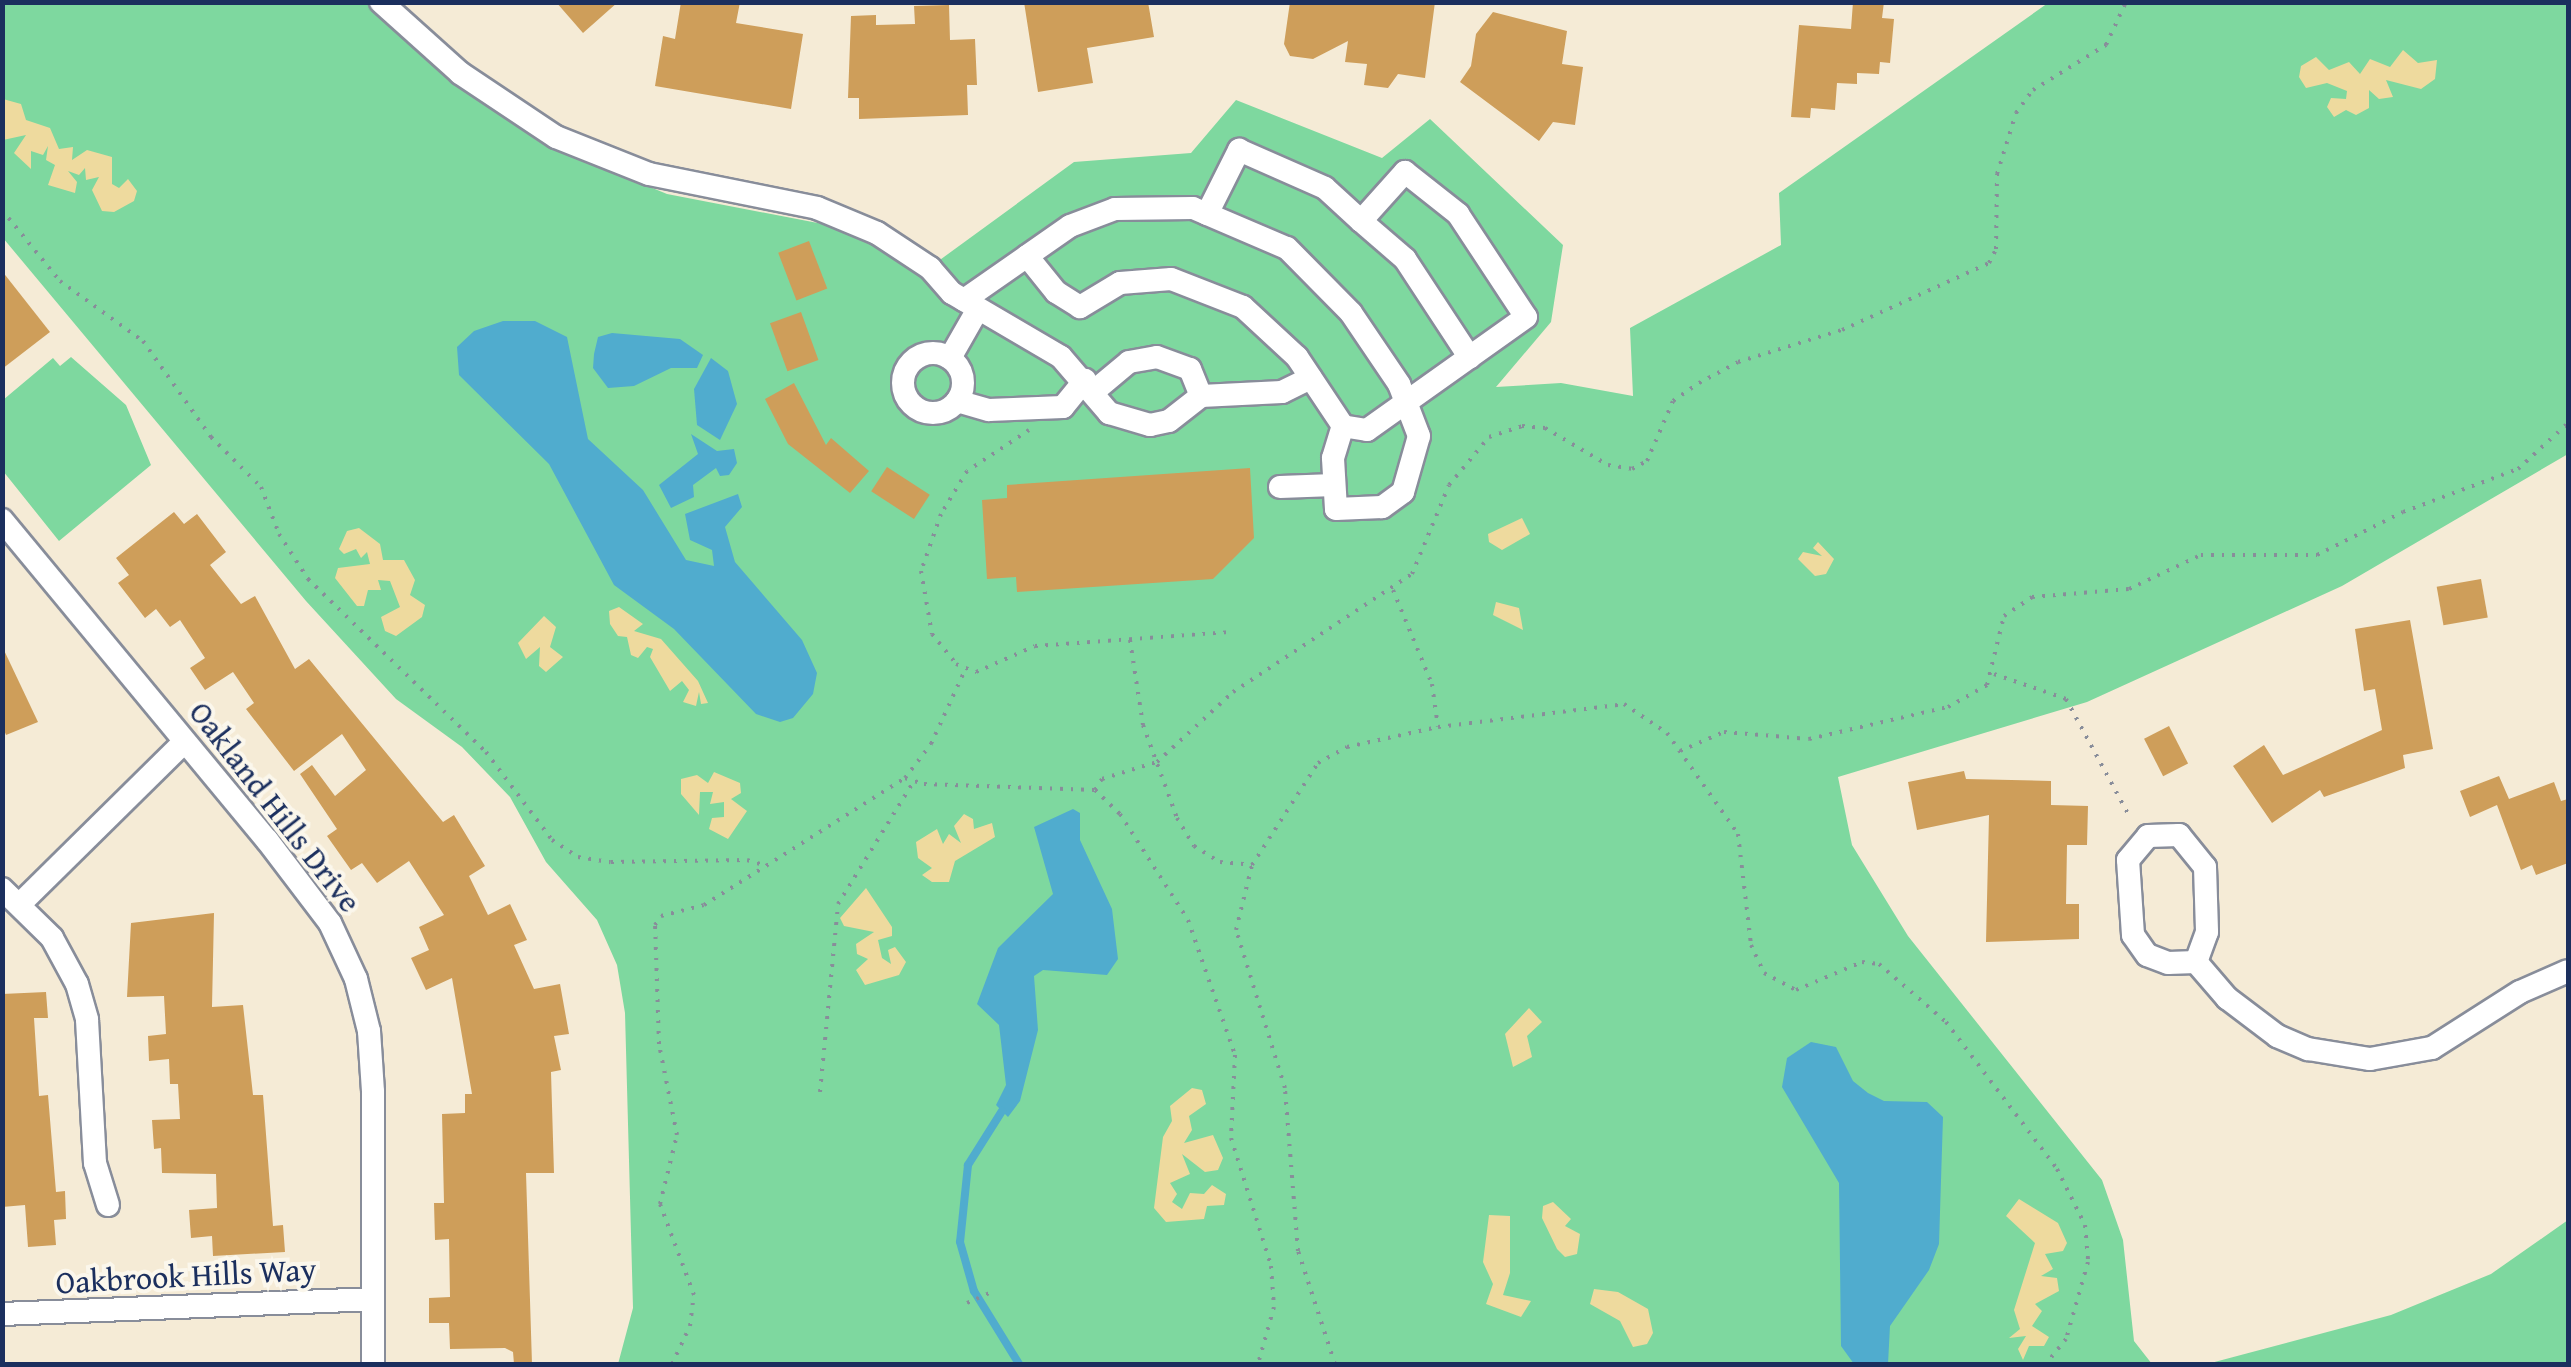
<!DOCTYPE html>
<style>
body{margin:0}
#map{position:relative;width:2571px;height:1367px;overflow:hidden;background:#f5ebd6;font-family:"Gentium Book Plus",serif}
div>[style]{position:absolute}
.green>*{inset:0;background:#7ed89f}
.sand>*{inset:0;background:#eeda9e}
.water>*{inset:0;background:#50acce}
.stream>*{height:8px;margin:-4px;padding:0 4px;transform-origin:4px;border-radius:4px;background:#50acce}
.building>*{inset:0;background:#ce9e5a;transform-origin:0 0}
.path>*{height:4px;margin-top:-2px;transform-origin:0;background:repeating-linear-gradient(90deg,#888d9a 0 2.5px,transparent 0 10.5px)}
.roads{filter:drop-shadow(2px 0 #888d9a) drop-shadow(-2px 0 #888d9a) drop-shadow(0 2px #888d9a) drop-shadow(0 -2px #888d9a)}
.minor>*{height:22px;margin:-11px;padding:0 11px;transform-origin:11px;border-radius:11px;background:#fff}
.minor>.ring{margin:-11px;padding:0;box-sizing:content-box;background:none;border:22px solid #fff;border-radius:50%}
span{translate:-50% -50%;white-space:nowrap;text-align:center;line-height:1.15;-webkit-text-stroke:8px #fbf7ec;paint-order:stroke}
.street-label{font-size:32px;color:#1b2f5e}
.frame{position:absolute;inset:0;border:5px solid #1b2f5e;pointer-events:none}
</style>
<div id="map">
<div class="green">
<div style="clip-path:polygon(2px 3px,372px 3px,474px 96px,538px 141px,667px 194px,854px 230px,922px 273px,1074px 162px,1191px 153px,1236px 100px,1382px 158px,1430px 119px,1563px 245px,1551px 322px,1496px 387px,1561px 383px,1633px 396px,1630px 328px,1781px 245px,1779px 193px,2048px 3px,2568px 3px,2568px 454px,2342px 586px,2087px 702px,1838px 777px,1852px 845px,1908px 936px,2102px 1180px,2123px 1240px,2134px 1341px,2152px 1364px,618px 1364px,633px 1308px,625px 1013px,617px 965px,597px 920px,546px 862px,510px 797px,462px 747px,396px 699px,306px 601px,3px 238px)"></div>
<div style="clip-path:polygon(71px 357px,126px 405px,151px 465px,59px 541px,3px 471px,3px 400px,53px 358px,60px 366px)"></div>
<div style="clip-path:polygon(2568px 1220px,2568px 1364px,2207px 1364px,2391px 1315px,2491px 1274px)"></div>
</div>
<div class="sand">
<div style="clip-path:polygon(2403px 50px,2418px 63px,2437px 60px,2435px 79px,2421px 89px,2386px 80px,2393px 97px,2379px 99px,2369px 90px,2369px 108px,2356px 115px,2346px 110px,2334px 117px,2327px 107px,2331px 98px,2346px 99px,2347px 91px,2327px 83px,2306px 88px,2299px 77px,2301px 66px,2316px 57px,2329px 70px,2349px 62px,2360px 74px,2370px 59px,2390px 67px)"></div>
<div style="clip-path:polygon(3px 99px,21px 104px,26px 120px,50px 128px,59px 149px,73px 147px,72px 160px,87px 150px,112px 157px,112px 184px,119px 188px,128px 179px,137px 191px,134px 201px,114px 212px,102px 211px,92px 190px,99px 177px,86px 180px,85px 168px,79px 175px,68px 171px,77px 182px,75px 193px,48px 185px,55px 165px,46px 160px,48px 146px,43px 155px,31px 151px,31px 169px,14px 153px,26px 135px,3px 140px)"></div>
<div style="clip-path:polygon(1522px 518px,1530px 534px,1502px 550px,1489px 542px,1488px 534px)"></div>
<div style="clip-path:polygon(359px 528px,380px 544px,383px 560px,404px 560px,415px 580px,410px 595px,425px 605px,422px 617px,396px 636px,385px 631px,381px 617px,400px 607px,390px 581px,378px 580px,381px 590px,368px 590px,364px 606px,357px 606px,335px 578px,338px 568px,370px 564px,367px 552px,361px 558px,356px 549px,344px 554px,339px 549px,347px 531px)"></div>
<div style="clip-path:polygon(1818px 542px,1834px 559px,1826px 574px,1815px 576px,1798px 559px,1803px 552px,1822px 556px,1813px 548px)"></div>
<div style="clip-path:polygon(1496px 602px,1519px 608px,1523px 630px,1493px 615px)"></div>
<div style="clip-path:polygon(619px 607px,643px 624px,634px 631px,661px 639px,698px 681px,708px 703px,701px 704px,699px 692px,696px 706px,683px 702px,689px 690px,682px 681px,670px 691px,650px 657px,653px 649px,647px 647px,638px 658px,631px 655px,627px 637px,618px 636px,610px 624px,609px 611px)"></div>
<div style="clip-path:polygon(544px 616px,556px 627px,550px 647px,563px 657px,546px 672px,539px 666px,540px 647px,526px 659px,518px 643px)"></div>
<div style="clip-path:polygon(714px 772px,740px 783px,741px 793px,731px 799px,747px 811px,728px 839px,709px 829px,712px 818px,724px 817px,724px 802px,710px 804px,713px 792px,700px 792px,699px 815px,681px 794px,681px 779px,697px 775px,708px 783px)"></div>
<div style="clip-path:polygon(964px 814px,973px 819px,974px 829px,992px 823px,995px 837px,955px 861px,949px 882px,932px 882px,922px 875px,932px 868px,918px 858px,916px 842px,937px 829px,943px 844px,949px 834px,961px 843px,954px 826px)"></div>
<div style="clip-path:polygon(866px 888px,892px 927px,892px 936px,878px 940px,882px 958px,891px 964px,888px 950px,895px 947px,906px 962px,899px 975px,865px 985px,856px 970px,868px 959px,857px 954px,856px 944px,874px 932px,844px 926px,840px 918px)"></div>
<div style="clip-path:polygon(1529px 1008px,1542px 1022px,1527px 1036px,1532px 1057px,1513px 1067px,1505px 1034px)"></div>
<div style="clip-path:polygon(1192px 1088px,1202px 1090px,1206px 1104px,1189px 1116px,1192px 1130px,1184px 1143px,1213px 1135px,1223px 1158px,1218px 1170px,1205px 1172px,1182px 1154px,1190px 1174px,1170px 1183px,1177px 1194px,1172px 1202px,1182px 1209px,1190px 1193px,1204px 1194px,1212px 1185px,1226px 1194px,1224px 1205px,1207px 1206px,1204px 1219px,1166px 1222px,1154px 1208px,1163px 1137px,1172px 1121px,1170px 1106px)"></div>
<div style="clip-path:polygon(2019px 1199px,2058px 1223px,2067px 1243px,2063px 1251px,2045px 1254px,2053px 1269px,2041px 1276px,2057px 1278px,2059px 1291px,2035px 1304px,2042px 1311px,2032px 1326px,2049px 1337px,2044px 1346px,2029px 1346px,2023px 1360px,2018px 1349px,2026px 1336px,2009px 1338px,2020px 1329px,2014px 1310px,2035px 1243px,2006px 1216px)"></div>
<div style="clip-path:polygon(1553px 1202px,1571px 1219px,1565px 1226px,1580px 1234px,1577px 1254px,1565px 1257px,1557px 1249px,1542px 1218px,1543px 1206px)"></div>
<div style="clip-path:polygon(1489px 1215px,1510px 1216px,1510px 1273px,1503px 1295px,1531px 1301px,1521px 1317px,1486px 1304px,1493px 1284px,1483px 1262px)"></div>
<div style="clip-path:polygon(1594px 1289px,1618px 1292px,1648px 1309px,1653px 1333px,1647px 1344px,1633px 1347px,1620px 1321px,1590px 1304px)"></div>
</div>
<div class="water">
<div style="clip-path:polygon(503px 321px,535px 321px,567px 337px,588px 439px,643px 490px,686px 560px,714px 566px,712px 550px,690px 540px,685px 514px,738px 494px,742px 507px,725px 527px,735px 562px,802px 640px,817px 673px,813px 694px,793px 718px,780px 722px,756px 714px,674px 629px,614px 585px,549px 464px,459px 375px,457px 347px,474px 331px)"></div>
<div style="clip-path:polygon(612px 333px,680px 339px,703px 355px,697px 368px,671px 368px,634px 386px,608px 388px,593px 368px,594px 354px,598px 337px)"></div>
<div style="clip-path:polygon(711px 358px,728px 371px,737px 404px,720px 440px,697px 425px,694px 389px)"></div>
<div style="clip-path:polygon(691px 434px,717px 451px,734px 449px,737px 463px,729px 475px,720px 476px,716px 468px,693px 485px,694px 497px,671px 508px,659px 485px,698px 454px)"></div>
<div style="clip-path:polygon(1073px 809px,1080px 813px,1080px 840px,1112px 909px,1118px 959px,1107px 975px,1043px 970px,1034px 976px,1038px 1030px,1020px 1101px,1008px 1117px,996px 1105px,1006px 1085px,999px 1025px,977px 1004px,998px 948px,1053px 894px,1034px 827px)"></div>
<div style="clip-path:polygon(1811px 1042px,1836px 1047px,1853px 1081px,1868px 1093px,1884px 1101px,1927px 1102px,1943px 1117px,1939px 1244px,1929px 1270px,1890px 1326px,1888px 1364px,1854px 1364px,1841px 1346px,1839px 1183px,1782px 1087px,1787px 1058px)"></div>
</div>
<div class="stream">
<div style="left:1002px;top:1111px;width:64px;rotate:122.2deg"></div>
<div style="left:968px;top:1165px;width:77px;rotate:95.9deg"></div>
<div style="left:960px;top:1242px;width:51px;rotate:74.1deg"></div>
<div style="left:974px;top:1291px;width:86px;rotate:58.3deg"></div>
</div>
<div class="building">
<div style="clip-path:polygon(556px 2px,618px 2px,583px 33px)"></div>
<div style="clip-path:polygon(681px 2px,740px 2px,736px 23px,803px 34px,791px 109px,655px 86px,663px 36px,675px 39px)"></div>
<div style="clip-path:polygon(1024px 2px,1148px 2px,1154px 37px,1087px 48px,1093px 83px,1038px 92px)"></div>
<div style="clip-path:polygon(1290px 2px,1435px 2px,1425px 78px,1398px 74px,1388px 88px,1364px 85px,1367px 64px,1345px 62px,1348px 41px,1313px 59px,1290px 56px,1284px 44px)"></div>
<div style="clip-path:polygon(1853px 2px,1884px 2px,1882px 18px,1894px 19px,1890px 63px,1880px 62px,1879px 74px,1857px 73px,1857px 84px,1837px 83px,1835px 110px,1811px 108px,1810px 118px,1791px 117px,1799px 25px,1851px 29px)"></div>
<div style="clip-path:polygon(949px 5px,950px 40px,975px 39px,977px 85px,967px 85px,968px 115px,859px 119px,859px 98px,848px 98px,851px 16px,876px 15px,876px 25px,915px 24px,914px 6px)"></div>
<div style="clip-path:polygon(1493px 12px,1567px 31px,1562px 64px,1583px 67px,1575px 125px,1553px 122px,1539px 141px,1460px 82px,1471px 66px,1476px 34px)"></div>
<div style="left:809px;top:241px;width:51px;height:33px;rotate:69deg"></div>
<div style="clip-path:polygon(2px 271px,50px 332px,2px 369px)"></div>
<div style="left:801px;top:312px;width:51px;height:33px;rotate:70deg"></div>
<div style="clip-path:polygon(794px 383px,826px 445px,831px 438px,869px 471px,850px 493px,788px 444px,765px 399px)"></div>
<div style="left:887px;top:467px;width:51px;height:29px;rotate:33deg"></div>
<div style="clip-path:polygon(1250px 468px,1254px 538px,1213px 579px,1017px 592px,1016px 577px,987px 579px,982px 500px,1007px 498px,1007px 485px)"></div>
<div style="clip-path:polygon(174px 512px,184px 524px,197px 514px,226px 552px,210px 565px,241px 604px,255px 596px,295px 669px,309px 659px,443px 822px,454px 815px,485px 866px,469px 876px,488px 915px,510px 904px,527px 940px,514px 945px,534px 989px,560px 984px,569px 1034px,554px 1036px,561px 1070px,551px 1072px,554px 1173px,526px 1173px,532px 1364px,514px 1364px,513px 1352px,505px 1348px,450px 1349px,449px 1323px,429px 1323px,429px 1298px,450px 1297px,449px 1239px,435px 1240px,434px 1203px,444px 1203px,442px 1114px,465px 1113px,465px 1094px,472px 1094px,452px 978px,426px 990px,411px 958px,429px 950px,419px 927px,444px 915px,409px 861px,377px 883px,362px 863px,351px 870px,327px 836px,337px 829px,300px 774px,312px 765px,335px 796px,366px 770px,342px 734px,294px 771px,246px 709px,254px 703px,233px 672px,205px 690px,190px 668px,205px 658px,180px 620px,170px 627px,156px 609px,145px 618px,118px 583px,129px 575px,116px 558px)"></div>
<div style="left:2481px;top:579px;width:39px;height:45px;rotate:80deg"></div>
<div style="clip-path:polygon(2410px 620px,2433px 749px,2403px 755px,2405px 768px,2324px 797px,2320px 790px,2272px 823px,2233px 766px,2264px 745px,2283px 775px,2382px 730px,2375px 689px,2364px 691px,2355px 629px)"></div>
<div style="clip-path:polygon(2px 646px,38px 722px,6px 735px,2px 725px)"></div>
<div style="left:2169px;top:726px;width:42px;height:28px;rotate:63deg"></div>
<div style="clip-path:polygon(1964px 771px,1966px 779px,2051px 781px,2051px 805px,2088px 806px,2087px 845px,2067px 845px,2066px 904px,2079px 904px,2079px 939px,1986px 942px,1989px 815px,1917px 830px,1908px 782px)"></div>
<div style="clip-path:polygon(2499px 776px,2509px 799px,2554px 782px,2561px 801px,2568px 799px,2568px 863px,2536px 875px,2532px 865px,2521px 870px,2497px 805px,2470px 817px,2460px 791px)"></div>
<div style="clip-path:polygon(214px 913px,212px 1007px,243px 1005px,253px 1095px,263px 1095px,273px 1226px,283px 1225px,285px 1252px,213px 1256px,212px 1236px,191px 1238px,189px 1210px,217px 1208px,216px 1174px,162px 1173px,161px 1148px,154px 1149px,152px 1120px,180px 1119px,178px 1084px,170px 1084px,169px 1059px,149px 1061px,148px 1036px,166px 1034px,164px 996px,127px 997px,131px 923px)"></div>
<div style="clip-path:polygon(46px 992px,48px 1018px,34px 1018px,39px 1096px,48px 1095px,56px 1192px,65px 1191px,66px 1219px,54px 1220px,56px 1245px,28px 1247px,25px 1205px,2px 1207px,2px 994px)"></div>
</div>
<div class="path">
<div style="left:2px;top:210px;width:92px;rotate:50.8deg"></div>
<div style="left:60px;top:281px;width:102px;rotate:35.9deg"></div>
<div style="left:143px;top:341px;width:118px;rotate:54.7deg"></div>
<div style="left:211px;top:437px;width:71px;rotate:45deg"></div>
<div style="left:261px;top:487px;width:50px;rotate:69deg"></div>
<div style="left:279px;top:534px;width:54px;rotate:57.2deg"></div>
<div style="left:308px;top:579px;width:248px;rotate:44.2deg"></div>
<div style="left:486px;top:752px;width:110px;rotate:53.1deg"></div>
<div style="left:552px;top:840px;width:31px;rotate:33deg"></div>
<div style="left:578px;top:857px;width:33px;rotate:9deg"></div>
<div style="left:611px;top:862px;width:136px;rotate:-0.8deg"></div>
<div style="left:747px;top:860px;width:21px;rotate:17deg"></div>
<div style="left:1029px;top:430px;width:74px;rotate:146.5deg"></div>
<div style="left:967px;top:471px;width:50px;rotate:121.2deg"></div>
<div style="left:941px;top:514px;width:60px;rotate:109.3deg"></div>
<div style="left:921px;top:571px;width:64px;rotate:80.1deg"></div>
<div style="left:932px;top:634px;width:38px;rotate:51deg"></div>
<div style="left:956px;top:664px;width:22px;rotate:22deg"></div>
<div style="left:976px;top:672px;width:64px;rotate:-23.8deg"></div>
<div style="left:1035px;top:646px;width:194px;rotate:-4.1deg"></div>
<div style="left:1393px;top:590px;width:102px;rotate:67.5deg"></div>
<div style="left:1432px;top:684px;width:43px;rotate:82.1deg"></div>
<div style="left:1130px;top:640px;width:86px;rotate:81.3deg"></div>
<div style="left:1143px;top:725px;width:99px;rotate:69.9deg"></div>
<div style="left:1177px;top:818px;width:33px;rotate:59deg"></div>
<div style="left:1194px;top:846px;width:31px;rotate:32deg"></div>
<div style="left:1220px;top:862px;width:32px;rotate:5deg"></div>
<div style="left:1994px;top:674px;width:76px;rotate:19.1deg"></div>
<div style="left:2066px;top:699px;width:136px;rotate:61.6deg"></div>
<div style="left:1680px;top:751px;width:48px;rotate:-23.4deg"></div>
<div style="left:1724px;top:732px;width:85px;rotate:4.7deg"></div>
<div style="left:1809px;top:739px;width:143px;rotate:-13deg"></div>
<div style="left:1948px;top:707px;width:45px;rotate:-29.4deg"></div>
<div style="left:1987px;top:685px;width:71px;rotate:-76.2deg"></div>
<div style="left:2004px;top:616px;width:34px;rotate:-34deg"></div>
<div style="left:2032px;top:597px;width:97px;rotate:-4.7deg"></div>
<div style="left:2129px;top:589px;width:80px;rotate:-25.3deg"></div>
<div style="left:2201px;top:555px;width:116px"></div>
<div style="left:2317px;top:555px;width:96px;rotate:-26.6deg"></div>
<div style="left:2403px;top:512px;width:123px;rotate:-20.5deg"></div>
<div style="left:2518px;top:469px;width:68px;rotate:-42.6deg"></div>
<div style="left:905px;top:778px;width:20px;rotate:18deg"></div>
<div style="left:924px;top:784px;width:171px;rotate:2deg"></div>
<div style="left:1095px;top:790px;width:35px;rotate:44deg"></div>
<div style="left:1120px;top:814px;width:126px;rotate:57.3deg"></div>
<div style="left:1188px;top:920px;width:143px;rotate:70.8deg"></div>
<div style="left:1235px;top:1055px;width:83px;rotate:92.8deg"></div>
<div style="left:1231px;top:1138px;width:134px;rotate:72.6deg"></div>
<div style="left:1271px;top:1266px;width:41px;rotate:85.8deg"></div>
<div style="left:1274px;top:1307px;width:59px;rotate:105.7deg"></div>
<div style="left:1095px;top:790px;width:13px;rotate:-58deg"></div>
<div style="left:1102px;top:779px;width:58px;rotate:-17.2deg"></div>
<div style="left:1157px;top:762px;width:103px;rotate:-42.6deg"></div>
<div style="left:1233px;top:692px;width:214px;rotate:-33.4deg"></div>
<div style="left:1412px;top:574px;width:96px;rotate:-67.4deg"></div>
<div style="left:1449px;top:485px;width:62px;rotate:-50.2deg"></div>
<div style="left:1489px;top:437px;width:35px;rotate:-18deg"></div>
<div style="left:1522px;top:426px;width:23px;rotate:5deg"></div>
<div style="left:1545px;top:428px;width:73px;rotate:30.4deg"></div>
<div style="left:1608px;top:465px;width:24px;rotate:9deg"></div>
<div style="left:1632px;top:469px;width:17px;rotate:-28deg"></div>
<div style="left:1647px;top:461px;width:65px;rotate:-66.6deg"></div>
<div style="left:1673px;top:401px;width:32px;rotate:-35deg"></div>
<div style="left:1699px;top:383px;width:44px;rotate:-28.3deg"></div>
<div style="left:1738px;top:362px;width:109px;rotate:-17.1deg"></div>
<div style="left:1842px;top:330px;width:162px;rotate:-24.5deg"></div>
<div style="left:1989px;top:263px;width:16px;rotate:-63deg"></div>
<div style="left:1996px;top:249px;width:75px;rotate:-89.2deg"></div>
<div style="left:1997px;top:174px;width:64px;rotate:-72.7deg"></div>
<div style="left:2016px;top:113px;width:29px;rotate:-54deg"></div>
<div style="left:2033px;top:90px;width:86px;rotate:-31.7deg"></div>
<div style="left:2106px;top:45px;width:47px;rotate:-65.1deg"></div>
<div style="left:820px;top:1092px;width:189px;rotate:-84.5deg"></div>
<div style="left:838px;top:904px;width:145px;rotate:-58.3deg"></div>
<div style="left:967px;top:1303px;width:24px;rotate:-24deg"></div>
<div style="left:672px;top:1364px;width:42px;rotate:-64.7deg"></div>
<div style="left:690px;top:1326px;width:31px;rotate:-83deg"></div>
<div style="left:694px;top:1295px;width:97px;rotate:-110.5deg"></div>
<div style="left:660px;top:1204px;width:71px;rotate:-76.2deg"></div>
<div style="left:677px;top:1135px;width:93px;rotate:-101.2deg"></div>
<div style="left:659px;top:1044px;width:119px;rotate:-91.9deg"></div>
<div style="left:655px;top:925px;width:11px;rotate:-56deg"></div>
<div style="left:661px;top:916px;width:44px;rotate:-14.3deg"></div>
<div style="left:704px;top:905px;width:238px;rotate:-32.3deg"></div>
<div style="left:905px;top:778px;width:43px;rotate:-52.6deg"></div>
<div style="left:931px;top:744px;width:84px;rotate:-65.3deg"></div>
<div style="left:1335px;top:1364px;width:119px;rotate:-108.1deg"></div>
<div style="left:1298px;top:1251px;width:164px;rotate:-94.6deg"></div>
<div style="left:1285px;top:1088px;width:165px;rotate:-107.2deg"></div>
<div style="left:1236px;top:930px;width:67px;rotate:-76.2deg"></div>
<div style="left:1252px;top:865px;width:121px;rotate:-57.1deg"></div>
<div style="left:1318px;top:763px;width:33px;rotate:-29deg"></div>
<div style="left:1347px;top:747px;width:93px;rotate:-12.4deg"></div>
<div style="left:1438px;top:727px;width:187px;rotate:-7deg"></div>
<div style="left:1624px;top:704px;width:52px;rotate:34deg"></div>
<div style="left:1667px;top:733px;width:123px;rotate:54.9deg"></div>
<div style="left:1738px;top:834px;width:112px;rotate:83.3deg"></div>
<div style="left:1751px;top:945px;width:31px;rotate:65deg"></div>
<div style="left:1764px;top:973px;width:36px;rotate:28deg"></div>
<div style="left:1796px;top:990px;width:72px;rotate:-23deg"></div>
<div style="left:1862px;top:962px;width:17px;rotate:7deg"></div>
<div style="left:1879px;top:964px;width:89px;rotate:40.9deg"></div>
<div style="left:1946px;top:1022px;width:184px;rotate:52.9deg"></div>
<div style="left:2057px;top:1169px;width:63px;rotate:63.4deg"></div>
<div style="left:2085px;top:1225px;width:37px;rotate:85deg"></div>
<div style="left:2088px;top:1262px;width:80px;rotate:105.9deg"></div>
<div style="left:2066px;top:1339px;width:32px;rotate:129deg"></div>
</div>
<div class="roads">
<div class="minor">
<div style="left:381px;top:2px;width:106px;rotate:41.9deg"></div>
<div style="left:460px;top:73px;width:115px;rotate:33.7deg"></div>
<div style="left:556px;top:137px;width:100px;rotate:21.7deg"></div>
<div style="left:649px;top:174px;width:171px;rotate:11.4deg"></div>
<div style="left:817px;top:208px;width:65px;rotate:22.6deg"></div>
<div style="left:877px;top:233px;width:64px;rotate:33.4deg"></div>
<div style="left:930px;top:268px;width:33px;rotate:49deg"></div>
<div style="left:952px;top:293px;width:126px;rotate:30.4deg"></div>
<div style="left:1061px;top:357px;width:74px;rotate:49.4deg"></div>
<div style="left:1109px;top:413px;width:43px;rotate:16.3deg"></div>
<div style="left:1150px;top:425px;width:19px;rotate:-12deg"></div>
<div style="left:1169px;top:421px;width:41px;rotate:-38deg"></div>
<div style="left:1207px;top:214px;width:72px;rotate:-63.4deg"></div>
<div style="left:1239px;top:150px;width:94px;rotate:23.8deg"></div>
<div style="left:1325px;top:188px;width:49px;rotate:42.5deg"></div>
<div style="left:1361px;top:221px;width:66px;rotate:-48.1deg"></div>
<div style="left:1405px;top:172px;width:68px;rotate:38.4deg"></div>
<div style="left:1458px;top:214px;width:123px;rotate:56.6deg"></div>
<div style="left:1526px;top:317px;width:195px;rotate:144.6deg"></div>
<div style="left:1367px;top:430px;width:24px;rotate:-171deg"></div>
<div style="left:1361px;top:221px;width:58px;rotate:40.8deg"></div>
<div style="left:1405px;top:259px;width:118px;rotate:56.7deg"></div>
<div style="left:964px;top:300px;width:77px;rotate:-34.9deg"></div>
<div style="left:1027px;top:256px;width:52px;rotate:-34.9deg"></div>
<div style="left:1070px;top:226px;width:48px;rotate:-20.7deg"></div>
<div style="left:1115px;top:209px;width:78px;rotate:-0.7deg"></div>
<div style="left:1193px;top:208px;width:102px;rotate:23.1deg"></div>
<div style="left:1287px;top:248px;width:91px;rotate:45.4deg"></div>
<div style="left:1351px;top:313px;width:86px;rotate:55.9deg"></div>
<div style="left:1399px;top:384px;width:56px;rotate:69deg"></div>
<div style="left:1419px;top:436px;width:58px;rotate:105.9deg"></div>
<div style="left:1403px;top:492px;width:26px;rotate:144deg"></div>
<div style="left:1382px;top:507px;width:46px;rotate:177.5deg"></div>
<div style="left:1336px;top:509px;width:51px;rotate:-93.4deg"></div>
<div style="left:1333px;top:458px;width:34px;rotate:-73deg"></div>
<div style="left:1343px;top:426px;width:83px;rotate:-123.7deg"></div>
<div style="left:1297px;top:357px;width:74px;rotate:-137.2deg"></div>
<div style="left:1243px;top:307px;width:77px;rotate:-158.7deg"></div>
<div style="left:1171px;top:279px;width:51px;rotate:175.5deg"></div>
<div style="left:1120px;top:283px;width:47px;rotate:149deg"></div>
<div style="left:1080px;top:307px;width:28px;rotate:-148deg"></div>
<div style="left:1056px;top:292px;width:46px;rotate:-128.9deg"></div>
<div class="ring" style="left:903px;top:353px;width:38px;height:38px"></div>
<div style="left:950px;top:358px;width:56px;rotate:-60.3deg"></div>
<div style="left:1093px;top:392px;width:47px;rotate:-39.8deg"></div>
<div style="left:1129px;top:362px;width:28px;rotate:-10deg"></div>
<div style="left:1157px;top:357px;width:35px;rotate:20deg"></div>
<div style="left:1190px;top:369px;width:29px;rotate:68deg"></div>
<div style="left:1201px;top:396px;width:81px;rotate:-2.8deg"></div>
<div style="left:1282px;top:392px;width:32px;rotate:-26deg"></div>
<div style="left:957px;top:401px;width:33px;rotate:16deg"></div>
<div style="left:989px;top:410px;width:74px;rotate:-2.3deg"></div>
<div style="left:1063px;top:407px;width:35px;rotate:-51deg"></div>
<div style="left:1280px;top:487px;width:54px;rotate:-2.1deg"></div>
<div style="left:2px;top:520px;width:415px;rotate:50.4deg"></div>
<div style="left:267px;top:840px;width:104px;rotate:52.8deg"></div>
<div style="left:330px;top:923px;width:62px;rotate:65.1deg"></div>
<div style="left:356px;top:979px;width:54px;rotate:76deg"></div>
<div style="left:369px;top:1031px;width:61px;rotate:86.2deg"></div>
<div style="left:373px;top:1092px;width:272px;rotate:90deg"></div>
<div style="left:2179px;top:835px;width:41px;rotate:50.9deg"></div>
<div style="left:2205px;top:867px;width:65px;rotate:88.2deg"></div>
<div style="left:2207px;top:932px;width:32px;rotate:110deg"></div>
<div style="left:2196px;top:962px;width:28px;rotate:178deg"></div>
<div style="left:2168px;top:963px;width:22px;rotate:-159deg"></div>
<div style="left:2147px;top:955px;width:24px;rotate:-125deg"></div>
<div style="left:2133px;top:935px;width:75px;rotate:-93.8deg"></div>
<div style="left:2128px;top:860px;width:31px;rotate:-50deg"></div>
<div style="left:2148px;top:836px;width:31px;rotate:-2deg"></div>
<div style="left:2px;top:889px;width:70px;rotate:44.4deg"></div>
<div style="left:52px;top:938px;width:52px;rotate:61.5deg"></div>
<div style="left:77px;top:984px;width:37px;rotate:74deg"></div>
<div style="left:87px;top:1020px;width:143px;rotate:86.8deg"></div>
<div style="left:95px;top:1163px;width:44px;rotate:72.8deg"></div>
<div style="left:22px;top:902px;width:228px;rotate:-44.6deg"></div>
<div style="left:2196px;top:962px;width:48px;rotate:49.3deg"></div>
<div style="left:2227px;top:998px;width:63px;rotate:37.2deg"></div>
<div style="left:2277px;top:1036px;width:34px;rotate:23deg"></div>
<div style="left:2308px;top:1049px;width:63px;rotate:9.2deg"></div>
<div style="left:2370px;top:1059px;width:63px;rotate:-10.1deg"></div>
<div style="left:2432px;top:1048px;width:104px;rotate:-32.5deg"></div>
<div style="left:2520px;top:992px;width:52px;rotate:-23.6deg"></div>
<div style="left:2px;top:1314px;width:371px;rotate:-2.3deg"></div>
</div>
</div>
<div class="street-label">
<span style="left:275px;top:807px;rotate:52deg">Oakland Hills Drive</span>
<span style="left:186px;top:1276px;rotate:-3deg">Oakbrook Hills Way</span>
</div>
<div class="frame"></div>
</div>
